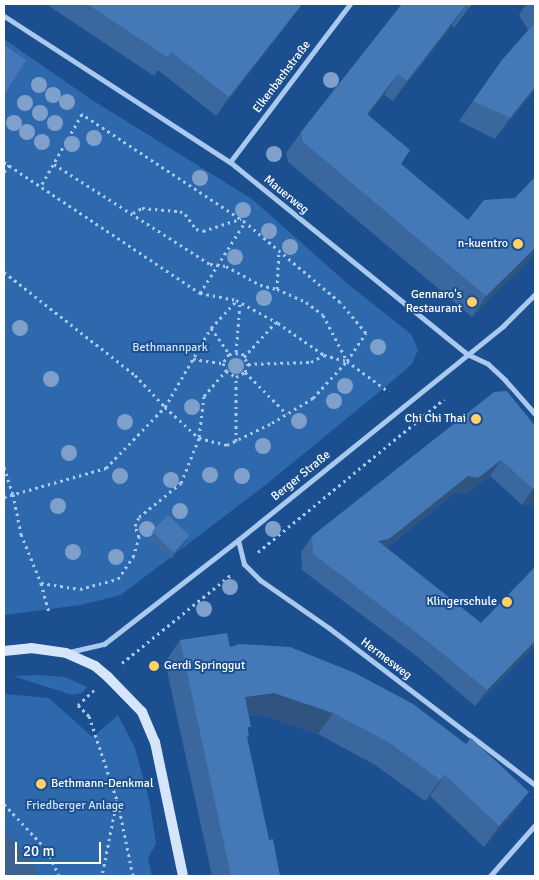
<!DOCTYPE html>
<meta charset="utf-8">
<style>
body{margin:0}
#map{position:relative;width:539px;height:880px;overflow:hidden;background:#1b4f8f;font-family:Signika,sans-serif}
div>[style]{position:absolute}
.green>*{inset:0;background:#2e69ad}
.water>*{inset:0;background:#3c6290}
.path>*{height:3px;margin-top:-1.5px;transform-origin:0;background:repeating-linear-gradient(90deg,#a9c9ee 0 2.5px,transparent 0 6.5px)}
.street>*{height:5px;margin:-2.5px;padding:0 2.5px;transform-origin:2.5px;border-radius:2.5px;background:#a9c9ee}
.secondary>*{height:10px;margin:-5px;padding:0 5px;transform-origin:5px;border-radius:5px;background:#d6e6fa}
.trees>*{width:16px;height:16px;margin:-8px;border-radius:50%;background:#7ea0ca}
.wall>*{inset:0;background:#3a679d}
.shaded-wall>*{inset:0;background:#305480}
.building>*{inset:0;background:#4478b7;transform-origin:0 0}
.dots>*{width:14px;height:14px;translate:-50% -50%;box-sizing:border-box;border:2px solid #1b4f8f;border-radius:50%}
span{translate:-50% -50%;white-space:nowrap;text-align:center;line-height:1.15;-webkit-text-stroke:4px #1b4f8f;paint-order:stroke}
.street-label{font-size:12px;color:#fff}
.poi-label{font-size:12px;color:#fff}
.right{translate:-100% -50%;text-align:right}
.left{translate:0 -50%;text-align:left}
.park-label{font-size:12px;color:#cfe3fa}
.frame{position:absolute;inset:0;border:5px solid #fff;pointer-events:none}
.scale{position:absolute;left:15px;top:842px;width:86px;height:22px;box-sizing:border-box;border:2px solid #fff;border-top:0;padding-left:6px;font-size:15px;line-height:18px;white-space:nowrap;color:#fff;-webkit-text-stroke:4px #1b4f8f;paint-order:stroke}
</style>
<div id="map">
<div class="green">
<div style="clip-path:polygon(4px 39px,92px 100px,252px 199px,349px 285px,411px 334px,418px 350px,412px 364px,384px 388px,268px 483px,121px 595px,81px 605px,4px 615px)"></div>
<div style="clip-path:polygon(38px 675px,65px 677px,87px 687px,82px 693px,72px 695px,13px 676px)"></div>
<div style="clip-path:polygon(4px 694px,49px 698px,91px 736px,95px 735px,118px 715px,135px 748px,150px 804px,156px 844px,148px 858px,152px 876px,4px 876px)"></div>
</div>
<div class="water">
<div style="clip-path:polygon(4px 832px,33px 861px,39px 876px,4px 876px)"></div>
</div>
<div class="path">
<div style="left:4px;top:162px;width:236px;rotate:33.8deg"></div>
<div style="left:200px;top:293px;width:37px;rotate:11deg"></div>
<div style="left:236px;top:300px;width:48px;rotate:28.7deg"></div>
<div style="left:278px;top:323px;width:56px;rotate:34.8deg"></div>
<div style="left:324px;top:355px;width:24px;rotate:15deg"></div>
<div style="left:347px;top:361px;width:52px;rotate:36.4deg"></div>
<div style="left:54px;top:164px;width:185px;rotate:32.7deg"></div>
<div style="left:210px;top:264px;width:16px;rotate:7deg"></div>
<div style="left:226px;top:266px;width:39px;rotate:29deg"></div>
<div style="left:260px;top:285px;width:17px;rotate:13deg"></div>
<div style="left:277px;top:289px;width:32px;rotate:24deg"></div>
<div style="left:306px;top:302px;width:21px;rotate:37deg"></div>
<div style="left:323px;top:315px;width:52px;rotate:62.4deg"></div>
<div style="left:4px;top:172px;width:9px;rotate:-54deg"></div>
<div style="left:133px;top:213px;width:10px;rotate:-29deg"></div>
<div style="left:142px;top:208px;width:38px;rotate:5deg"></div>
<div style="left:180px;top:211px;width:6px;rotate:31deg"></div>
<div style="left:185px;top:214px;width:19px;rotate:54deg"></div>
<div style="left:196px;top:229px;width:7px;rotate:16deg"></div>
<div style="left:203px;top:231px;width:40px;rotate:-18deg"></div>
<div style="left:4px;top:272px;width:167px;rotate:38.2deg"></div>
<div style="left:135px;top:375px;width:44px;rotate:46.8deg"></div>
<div style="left:165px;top:407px;width:46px;rotate:42.4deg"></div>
<div style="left:277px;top:289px;width:38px;rotate:-87deg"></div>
<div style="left:200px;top:293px;width:84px;rotate:-57.6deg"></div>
<div style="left:211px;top:328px;width:32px;rotate:55deg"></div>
<div style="left:229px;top:354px;width:11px;rotate:124deg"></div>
<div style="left:223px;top:363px;width:9px;rotate:69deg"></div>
<div style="left:236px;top:352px;width:49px;rotate:-85.3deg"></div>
<div style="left:229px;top:354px;width:13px;rotate:-4deg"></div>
<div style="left:242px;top:353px;width:13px;rotate:61deg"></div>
<div style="left:244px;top:357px;width:47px;rotate:-47.6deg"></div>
<div style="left:193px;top:359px;width:30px;rotate:8deg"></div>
<div style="left:245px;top:372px;width:59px;rotate:45deg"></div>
<div style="left:199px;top:437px;width:41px;rotate:-83deg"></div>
<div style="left:204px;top:396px;width:33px;rotate:-49deg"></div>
<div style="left:226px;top:371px;width:12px;rotate:31deg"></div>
<div style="left:236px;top:377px;width:10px;rotate:-29deg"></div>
<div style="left:245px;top:372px;width:9px;rotate:-69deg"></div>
<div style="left:248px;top:364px;width:63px;rotate:-1.8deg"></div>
<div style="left:311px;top:362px;width:15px;rotate:-28deg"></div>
<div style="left:236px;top:441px;width:64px;rotate:-90deg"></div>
<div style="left:4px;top:467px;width:28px;rotate:72deg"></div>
<div style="left:13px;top:494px;width:41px;rotate:78.7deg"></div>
<div style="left:21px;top:534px;width:53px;rotate:67.8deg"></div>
<div style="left:41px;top:583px;width:39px;rotate:9deg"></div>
<div style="left:80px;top:589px;width:39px;rotate:-15deg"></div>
<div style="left:118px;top:579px;width:27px;rotate:-56deg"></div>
<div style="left:133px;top:557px;width:21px;rotate:-73deg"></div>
<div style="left:139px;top:537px;width:12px;rotate:-110deg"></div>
<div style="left:135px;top:526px;width:10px;rotate:-66deg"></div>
<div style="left:139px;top:517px;width:54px;rotate:-39deg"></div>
<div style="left:181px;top:483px;width:48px;rotate:-68.2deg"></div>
<div style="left:199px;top:438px;width:29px;rotate:14deg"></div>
<div style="left:227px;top:445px;width:50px;rotate:-26.1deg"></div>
<div style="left:272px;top:423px;width:48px;rotate:-31.4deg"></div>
<div style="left:313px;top:398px;width:50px;rotate:-47.4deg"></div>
<div style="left:347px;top:361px;width:34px;rotate:-56deg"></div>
<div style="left:366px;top:333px;width:40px;rotate:-130deg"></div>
<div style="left:340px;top:302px;width:124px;rotate:-139.9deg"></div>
<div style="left:245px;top:222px;width:196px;rotate:-146.5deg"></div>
<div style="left:82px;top:114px;width:83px;rotate:119.7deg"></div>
<div style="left:4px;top:497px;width:106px;rotate:-15.9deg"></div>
<div style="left:106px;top:468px;width:85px;rotate:-46deg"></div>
<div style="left:165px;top:407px;width:91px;rotate:-59.8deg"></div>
<div style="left:211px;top:328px;width:37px;rotate:-47deg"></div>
<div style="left:258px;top:552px;width:241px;rotate:-39.4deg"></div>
<div style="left:41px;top:583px;width:31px;rotate:75deg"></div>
<div style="left:122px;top:663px;width:141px;rotate:-39deg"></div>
<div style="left:94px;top:690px;width:22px;rotate:137deg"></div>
<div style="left:78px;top:705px;width:16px;rotate:45deg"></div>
<div style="left:89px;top:716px;width:89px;rotate:71.6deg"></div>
<div style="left:117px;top:800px;width:77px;rotate:101.2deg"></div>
<div style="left:118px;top:803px;width:75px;rotate:78.4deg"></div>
<div style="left:4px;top:804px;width:63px;rotate:46.9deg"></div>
<div style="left:47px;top:850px;width:29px;rotate:65deg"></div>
</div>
<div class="street">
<div style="left:4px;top:16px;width:269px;rotate:32.9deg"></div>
<div style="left:230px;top:162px;width:305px;rotate:39deg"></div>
<div style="left:467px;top:354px;width:23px;rotate:25deg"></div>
<div style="left:488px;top:364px;width:23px;rotate:43deg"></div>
<div style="left:505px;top:380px;width:45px;rotate:48.6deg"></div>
<div style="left:230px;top:162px;width:198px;rotate:-52.8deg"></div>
<div style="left:238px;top:540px;width:25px;rotate:76deg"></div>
<div style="left:244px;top:564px;width:23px;rotate:45deg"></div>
<div style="left:260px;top:580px;width:84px;rotate:34.8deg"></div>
<div style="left:329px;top:628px;width:259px;rotate:37.3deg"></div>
<div style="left:69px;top:652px;width:36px;rotate:-13deg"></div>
<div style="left:104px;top:644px;width:170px;rotate:-37.8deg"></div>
<div style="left:238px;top:540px;width:341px;rotate:-38.9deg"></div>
<div style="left:503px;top:326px;width:45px;rotate:-45deg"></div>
<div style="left:490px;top:876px;width:68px;rotate:-48.6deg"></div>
</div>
<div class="secondary">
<div style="left:4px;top:651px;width:27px;rotate:-6deg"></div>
<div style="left:31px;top:648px;width:35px;rotate:8deg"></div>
<div style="left:66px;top:653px;width:32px;rotate:24deg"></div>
<div style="left:95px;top:666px;width:17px;rotate:40deg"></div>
<div style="left:108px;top:677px;width:49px;rotate:45.8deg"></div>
<div style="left:142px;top:712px;width:33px;rotate:67deg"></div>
<div style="left:155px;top:742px;width:137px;rotate:78.2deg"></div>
</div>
<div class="trees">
<div style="left:331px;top:80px"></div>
<div style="left:39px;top:85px"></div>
<div style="left:53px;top:95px"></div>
<div style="left:67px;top:102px"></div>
<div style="left:25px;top:103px"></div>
<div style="left:40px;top:113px"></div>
<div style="left:14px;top:123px"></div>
<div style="left:55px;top:123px"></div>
<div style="left:27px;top:132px"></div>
<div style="left:94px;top:138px"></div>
<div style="left:42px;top:142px"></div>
<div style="left:72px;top:144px"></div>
<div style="left:274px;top:154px"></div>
<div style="left:200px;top:178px"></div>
<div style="left:243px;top:210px"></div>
<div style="left:269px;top:231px"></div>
<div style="left:290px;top:247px"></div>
<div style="left:235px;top:257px"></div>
<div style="left:264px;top:298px"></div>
<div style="left:20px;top:328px"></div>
<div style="left:378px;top:347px"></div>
<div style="left:236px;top:366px"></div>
<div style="left:51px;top:379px"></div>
<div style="left:345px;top:386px"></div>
<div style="left:334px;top:401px"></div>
<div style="left:192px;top:407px"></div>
<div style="left:299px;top:421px"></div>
<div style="left:125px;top:422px"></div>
<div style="left:263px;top:446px"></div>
<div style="left:69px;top:453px"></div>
<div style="left:210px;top:475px"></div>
<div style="left:120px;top:476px"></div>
<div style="left:242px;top:476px"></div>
<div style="left:171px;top:480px"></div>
<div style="left:58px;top:506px"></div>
<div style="left:180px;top:511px"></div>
<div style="left:147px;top:529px"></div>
<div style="left:273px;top:529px"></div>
<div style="left:73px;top:552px"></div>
<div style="left:116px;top:557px"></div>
<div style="left:230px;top:587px"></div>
<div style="left:204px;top:609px"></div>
</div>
<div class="wall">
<div style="clip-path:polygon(46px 4px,303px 4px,216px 116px,158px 70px,154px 76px)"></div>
<div style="clip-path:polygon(402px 4px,473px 4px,454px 28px,452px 26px,393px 101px,384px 95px,368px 115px,401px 164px,468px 220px,515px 198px,535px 177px,535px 255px,472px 317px,288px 162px,286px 153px,301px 132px)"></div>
<div style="clip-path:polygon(526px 4px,535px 4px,535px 90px,495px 139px,459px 121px,502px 60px,528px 30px,519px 15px)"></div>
<div style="clip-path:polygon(535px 426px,535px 507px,522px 505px,490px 476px,467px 494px,456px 492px,387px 548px,481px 623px,535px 567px,535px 646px,475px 706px,415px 655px,302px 570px,301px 552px,312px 536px)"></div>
<div style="clip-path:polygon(153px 533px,190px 536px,186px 542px,171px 559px,149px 539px)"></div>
<div style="clip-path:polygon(180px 640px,230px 647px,514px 813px,484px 847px,430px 796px,425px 801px,375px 765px,318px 734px,259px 714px,249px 716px,247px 739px,269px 840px,280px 876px,212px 876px,165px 662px)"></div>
</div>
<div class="shaded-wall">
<div style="clip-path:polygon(302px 4px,303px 4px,216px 116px,229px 97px)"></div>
<div style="clip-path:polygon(471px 4px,473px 4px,454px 28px,469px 7px)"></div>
<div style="clip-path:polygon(466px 5px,452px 26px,393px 101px,407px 81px)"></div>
<div style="clip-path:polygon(398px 74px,384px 95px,353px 135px,367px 114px)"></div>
<div style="clip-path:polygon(535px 87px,535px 90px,495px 139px,510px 118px)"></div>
<div style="clip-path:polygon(535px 248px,535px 255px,472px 317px,486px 296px)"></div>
<div style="clip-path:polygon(501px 460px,490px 476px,467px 494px,456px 492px,378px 555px,378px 541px,468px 476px)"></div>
<div style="clip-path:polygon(533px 489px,535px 489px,535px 507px,522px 505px)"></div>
<div style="clip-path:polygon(190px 536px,186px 542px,171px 559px,175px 553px)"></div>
<div style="clip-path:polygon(535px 641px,535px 646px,475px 706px,487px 690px)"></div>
<div style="clip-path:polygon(274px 693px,333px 713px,318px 734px,259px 714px,230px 718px,245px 697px)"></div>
<div style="clip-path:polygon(445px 775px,430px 796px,425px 801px,440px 780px)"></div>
<div style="clip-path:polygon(529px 792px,514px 813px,484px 847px,499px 826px)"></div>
</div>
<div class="building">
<div style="clip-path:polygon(87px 4px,302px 4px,229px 97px,171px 52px,167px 57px)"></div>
<div style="clip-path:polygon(402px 4px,471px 4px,469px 7px,466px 5px,407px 81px,398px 74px,367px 114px,410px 150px,401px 164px,468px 220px,484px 200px,515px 198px,535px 177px,535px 248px,486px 296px,303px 142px,301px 132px)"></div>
<div style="clip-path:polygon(535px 23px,535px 87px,510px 118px,473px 101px,502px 60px)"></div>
<div style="clip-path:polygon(4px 45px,26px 60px,4px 95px)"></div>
<div style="clip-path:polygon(507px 391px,535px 426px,535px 489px,533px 489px,501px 460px,478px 478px,468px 476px,389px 539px,378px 541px,481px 623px,535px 567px,535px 641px,487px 690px,426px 640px,313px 554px,312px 536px,494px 392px)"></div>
<div style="left:168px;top:515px;width:30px;height:23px;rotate:44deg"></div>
<div style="clip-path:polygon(227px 633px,230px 647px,240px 644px,290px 647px,355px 673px,413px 704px,466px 744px,471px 738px,529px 792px,499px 826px,445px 775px,440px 780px,390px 743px,333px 713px,274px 693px,245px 697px,251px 727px,247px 727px,249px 736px,247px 737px,269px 840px,273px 839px,280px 876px,231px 876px,180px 640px)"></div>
</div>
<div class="dots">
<div style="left:518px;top:244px;background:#ffd166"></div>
<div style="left:472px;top:302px;background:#ffd166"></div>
<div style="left:476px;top:419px;background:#ffd166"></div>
<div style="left:507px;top:602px;background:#ffd166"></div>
<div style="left:154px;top:666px;background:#ffd166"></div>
<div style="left:41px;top:784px;background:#ffd166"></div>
</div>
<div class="street-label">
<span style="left:282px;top:77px;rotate:-53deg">Elkenbachstraße</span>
<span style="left:286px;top:195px;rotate:39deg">Mauerweg</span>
<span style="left:301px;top:476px;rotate:-39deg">Berger Straße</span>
<span style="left:386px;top:659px;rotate:37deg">Hermesweg</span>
</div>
<div class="poi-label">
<span class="right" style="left:508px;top:244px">n-kuentro</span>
<span class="right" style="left:462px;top:302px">Gennaro's<br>Restaurant</span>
<span class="right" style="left:466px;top:419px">Chi Chi Thai</span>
<span class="right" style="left:497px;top:602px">Klingerschule</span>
<span class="left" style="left:164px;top:666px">Gerdi Springgut</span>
<span class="left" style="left:51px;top:784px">Bethmann-Denkmal</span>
</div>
<div class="park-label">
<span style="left:170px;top:348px">Bethmannpark</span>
<span style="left:75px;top:806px">Friedberger Anlage</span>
</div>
<div class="frame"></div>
<div class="scale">20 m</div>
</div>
